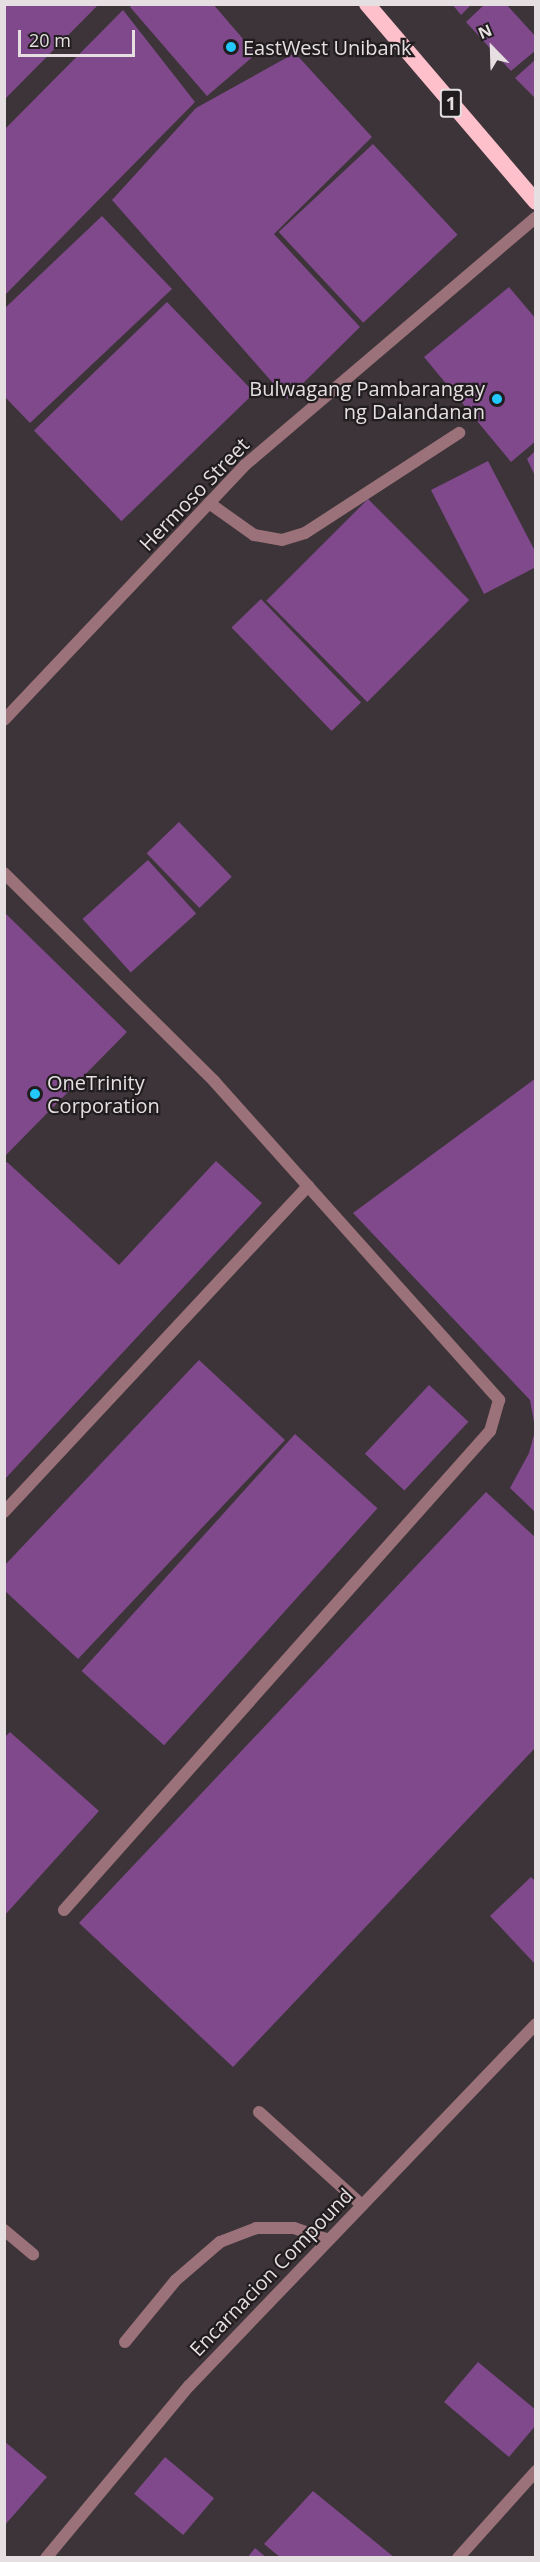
<!DOCTYPE html>
<style>
body{margin:0}
#map{position:relative;width:540px;height:2562px;overflow:hidden;background:#3d3439;font-family:"Open Sans",sans-serif}
div>[style]{position:absolute}
.building>*{inset:0;background:#7f498b;transform-origin:0 0}
.service>*{height:12px;margin:-6px;padding:0 6px;transform-origin:6px;border-radius:6px;background:#9b7279}
.minor>*{height:12px;margin:-6px;padding:0 6px;transform-origin:6px;border-radius:6px;background:#9b7279}
.tertiary>*{height:12px;margin:-6px;padding:0 6px;transform-origin:6px;border-radius:6px;background:#9b7279}
.trunk>*{height:16px;margin:-8px;padding:0 8px;transform-origin:8px;border-radius:8px;background:#fec0cb}
.dots>*{width:16px;height:16px;translate:-50% -50%;box-sizing:border-box;border:3px solid #211d1f;border-radius:50%}
span{translate:-50% -50%;white-space:nowrap;text-align:center;line-height:1.15;-webkit-text-stroke:4.5px #211d1f;paint-order:stroke}
.shield-label span{padding:2px 4px;background:#211d1f;border:2px solid;border-radius:4px;-webkit-text-stroke-width:0}
.shield-label{font-size:18px;color:#e5dfe2;font-weight:700}
.poi-label{font-size:20px;color:#e5dfe2}
.left{translate:0 -50%;text-align:left}
.right{translate:-100% -50%;text-align:right}
.street-label{font-size:20px;color:#e5dfe2}
.frame{position:absolute;inset:0;border:6px solid #e5dfe2;pointer-events:none}
.north{position:absolute;left:462px;top:18px;width:60px;height:60px;-webkit-text-stroke:4px #211d1f;paint-order:stroke;rotate:337deg;font-size:16px;font-weight:700;line-height:24px;text-align:center;color:#e5dfe2}
.north::after{content:'';display:block;margin:auto;width:21px;height:27px;background:#e5dfe2;clip-path:polygon(50% 0,100% 100%,50% 72%,0 100%)}
.scale{position:absolute;left:18px;top:30px;width:117px;height:27px;box-sizing:border-box;border:3px solid #e5dfe2;border-top:0;padding-left:8px;font-size:18px;line-height:21px;white-space:nowrap;color:#e5dfe2;-webkit-text-stroke:4px #211d1f;paint-order:stroke}
</style>
<div id="map">
<div class="building">
<div style="clip-path:polygon(4px 4px,99px 4px,4px 100px)"></div>
<div style="clip-path:polygon(133px 4px,213px 4px,256px 54px,207px 96px,130px 7px)"></div>
<div style="clip-path:polygon(452px 4px,472px 4px,461px 15px)"></div>
<div style="clip-path:polygon(485px 4px,506px 4px,536px 37px,536px 50px,511px 71px,466px 22px)"></div>
<div style="clip-path:polygon(123px 10px,195px 102px,4px 296px,4px 130px)"></div>
<div style="clip-path:polygon(295px 53px,372px 137px,274px 234px,360px 327px,287px 399px,112px 200px,196px 108px)"></div>
<div style="clip-path:polygon(536px 59px,536px 99px,515px 78px)"></div>
<div style="left:373px;top:144px;width:124px;height:129px;rotate:47deg"></div>
<div style="clip-path:polygon(102px 216px,172px 289px,30px 423px,4px 396px,4px 309px)"></div>
<div style="clip-path:polygon(509px 287px,536px 319px,536px 441px,511px 462px,424px 357px)"></div>
<div style="left:167px;top:302px;width:126px;height:185px;rotate:46deg"></div>
<div style="clip-path:polygon(536px 450px,536px 478px,527px 459px)"></div>
<div style="clip-path:polygon(488px 461px,536px 553px,536px 567px,484px 594px,431px 490px)"></div>
<div style="left:368px;top:499px;width:143px;height:144px;rotate:45deg"></div>
<div style="left:261px;top:599px;width:144px;height:41px;rotate:46deg"></div>
<div style="left:179px;top:822px;width:76px;height:45px;rotate:46deg"></div>
<div style="left:148px;top:860px;width:72px;height:88px;rotate:48deg"></div>
<div style="clip-path:polygon(4px 912px,127px 1032px,4px 1157px)"></div>
<div style="clip-path:polygon(536px 1078px,536px 1422px,534px 1422px,530px 1400px,353px 1213px)"></div>
<div style="clip-path:polygon(216px 1161px,262px 1203px,4px 1480px,4px 1164px,7px 1162px,119px 1265px)"></div>
<div style="clip-path:polygon(199px 1360px,285px 1440px,78px 1659px,4px 1590px,4px 1566px)"></div>
<div style="left:429px;top:1385px;width:54px;height:94px;rotate:43deg"></div>
<div style="clip-path:polygon(535px 1431px,536px 1431px,536px 1513px,510px 1488px,529px 1453px)"></div>
<div style="left:295px;top:1434px;width:111px;height:319px;rotate:42deg"></div>
<div style="clip-path:polygon(486px 1492px,536px 1538px,536px 1747px,233px 2067px,79px 1923px)"></div>
<div style="clip-path:polygon(10px 1732px,99px 1811px,4px 1916px,4px 1738px)"></div>
<div style="clip-path:polygon(531px 1877px,536px 1882px,536px 1965px,490px 1916px)"></div>
<div style="clip-path:polygon(478px 2362px,536px 2410px,536px 2425px,509px 2457px,444px 2402px)"></div>
<div style="clip-path:polygon(4px 2441px,47px 2477px,4px 2526px)"></div>
<div style="left:165px;top:2457px;width:64px;height:48px;rotate:40deg"></div>
<div style="clip-path:polygon(313px 2491px,395px 2558px,281px 2558px,264px 2544px)"></div>
<div style="clip-path:polygon(255px 2548px,267px 2558px,247px 2558px)"></div>
</div>
<div class="service">
<div style="left:209px;top:503px;width:55px;rotate:35.4deg"></div>
<div style="left:254px;top:535px;width:28px;rotate:10deg"></div>
<div style="left:282px;top:540px;width:24px;rotate:-17deg"></div>
<div style="left:305px;top:533px;width:184px;rotate:-33deg"></div>
<div style="left:259px;top:2112px;width:139px;rotate:42.1deg"></div>
<div style="left:125px;top:2342px;width:80px;rotate:-50.6deg"></div>
<div style="left:176px;top:2280px;width:58px;rotate:-40.8deg"></div>
<div style="left:220px;top:2242px;width:39px;rotate:-21deg"></div>
<div style="left:256px;top:2228px;width:38px"></div>
<div style="left:294px;top:2228px;width:36px;rotate:19deg"></div>
</div>
<div class="minor">
<div style="left:4px;top:720px;width:351px;rotate:-46.6deg"></div>
<div style="left:245px;top:465px;width:382px;rotate:-40.4deg"></div>
<div style="left:4px;top:873px;width:296px;rotate:44.7deg"></div>
<div style="left:214px;top:1081px;width:428px;rotate:48.2deg"></div>
<div style="left:499px;top:1400px;width:32px;rotate:106deg"></div>
<div style="left:490px;top:1431px;width:641px;rotate:131.65deg"></div>
<div style="left:4px;top:1512px;width:446px;rotate:-47deg"></div>
<div style="left:4px;top:2230px;width:38px;rotate:40deg"></div>
<div style="left:46px;top:2558px;width:224px;rotate:-50.3deg"></div>
<div style="left:189px;top:2386px;width:501px;rotate:-46.21deg"></div>
</div>
<div class="tertiary">
<div style="left:458px;top:2558px;width:117px;rotate:-48.1deg"></div>
</div>
<div class="trunk">
<div style="left:367px;top:4px;width:260px;rotate:49.5deg"></div>
</div>
<div class="dots">
<div style="left:231px;top:47px;background:#23c9fe"></div>
<div style="left:497px;top:399px;background:#23c9fe"></div>
<div style="left:35px;top:1094px;background:#23c9fe"></div>
</div>
<div class="shield-label">
<span style="left:451px;top:103px">1</span>
</div>
<div class="poi-label">
<span class="left" style="left:243px;top:47px">EastWest Unibank</span>
<span class="right" style="left:485px;top:400px">Bulwagang Pambarangay<br>ng Dalandanan</span>
<span class="left" style="left:47px;top:1094px">OneTrinity<br>Corporation</span>
</div>
<div class="street-label">
<span style="left:194px;top:494px;rotate:-46deg">Hermoso Street</span>
<span style="left:271px;top:2272px;rotate:-46deg">Encarnacion Compound</span>
</div>
<div class="frame"></div>
<div class="north">N</div>
<div class="scale">20 m</div>
</div>
